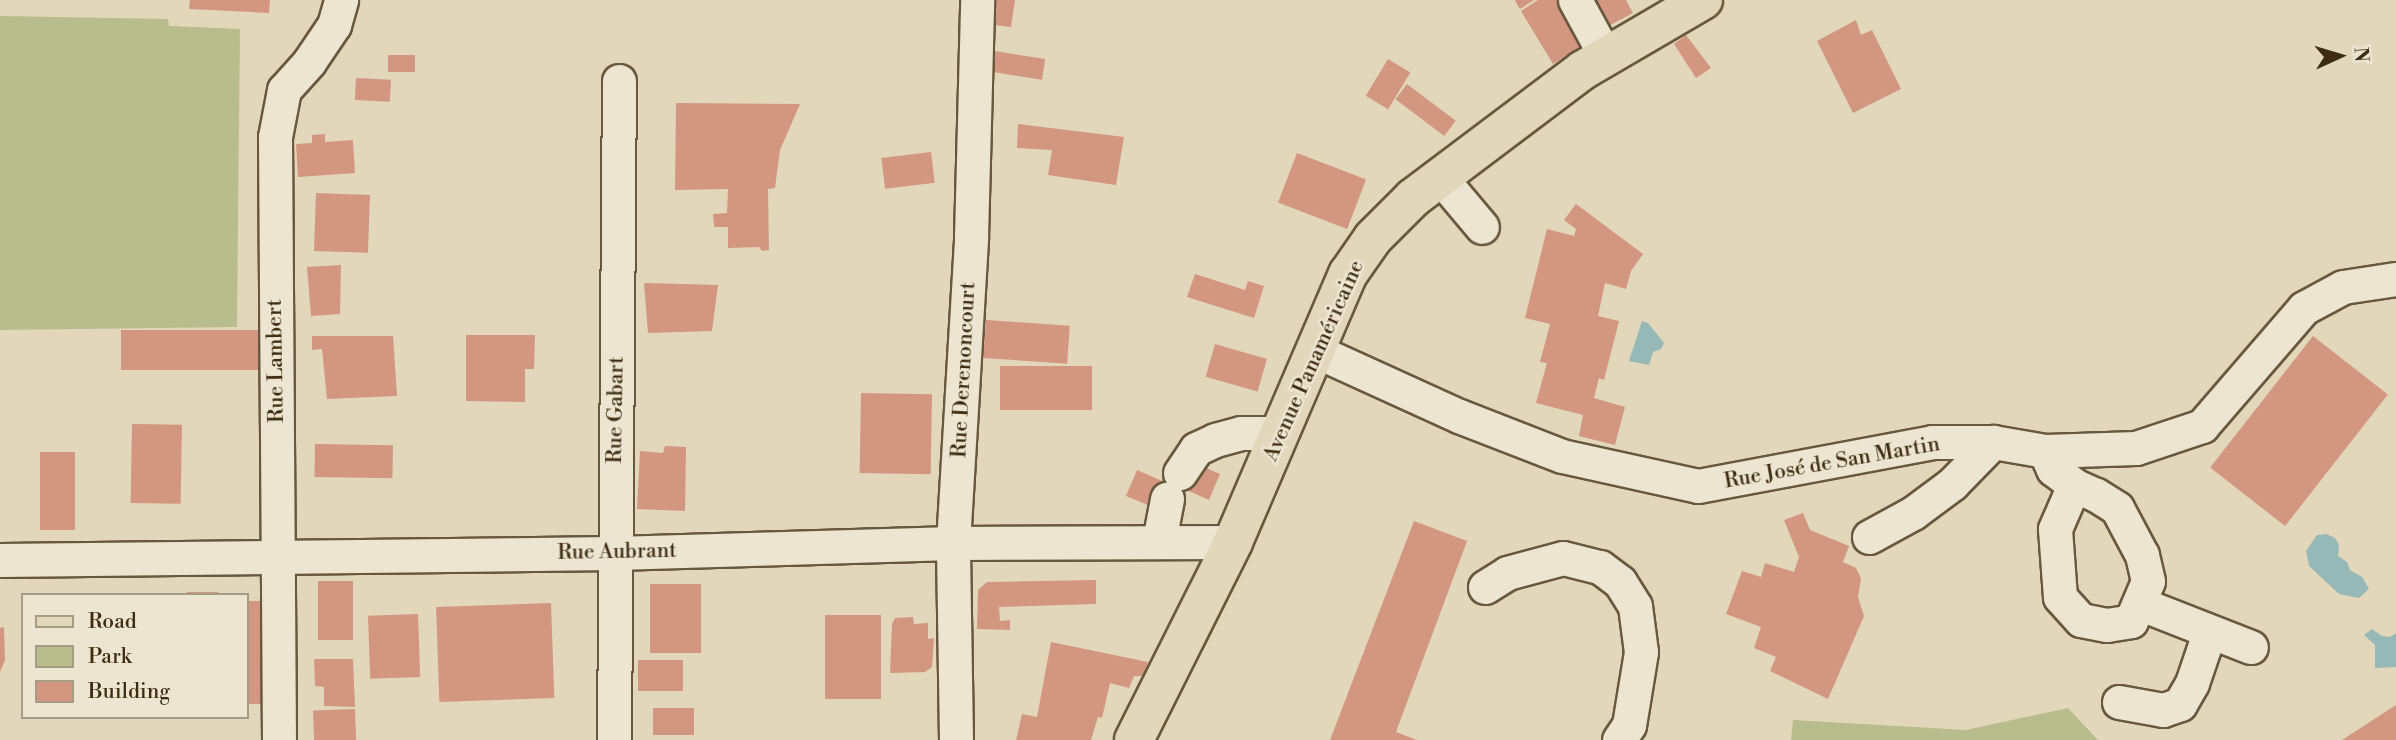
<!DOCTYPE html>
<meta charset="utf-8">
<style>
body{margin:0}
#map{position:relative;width:2396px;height:740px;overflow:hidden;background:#e2d7ba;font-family:"Libre Bodoni",serif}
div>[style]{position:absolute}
.green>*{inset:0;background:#b7bd8d}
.water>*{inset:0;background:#96b8b6}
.building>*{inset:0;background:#d39680;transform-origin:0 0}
.roads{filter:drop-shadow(2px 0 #68583d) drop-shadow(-2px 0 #68583d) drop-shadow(0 2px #68583d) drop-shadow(0 -2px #68583d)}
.minor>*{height:33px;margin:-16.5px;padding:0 16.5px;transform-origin:16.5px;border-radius:16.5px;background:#ece5d2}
.major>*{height:38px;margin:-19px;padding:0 19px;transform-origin:19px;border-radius:19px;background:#e2d7ba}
span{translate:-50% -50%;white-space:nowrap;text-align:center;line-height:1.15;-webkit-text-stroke:5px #ece5d2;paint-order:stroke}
.street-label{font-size:21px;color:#3f2d13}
.legend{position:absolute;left:21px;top:593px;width:228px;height:126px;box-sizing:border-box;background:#ece5d2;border:2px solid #a79b86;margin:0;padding:9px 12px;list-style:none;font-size:21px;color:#3f2d13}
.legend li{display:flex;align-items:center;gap:14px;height:35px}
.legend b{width:35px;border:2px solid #a79b86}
.north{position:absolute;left:2305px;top:21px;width:70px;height:70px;-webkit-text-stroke:5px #ece5d2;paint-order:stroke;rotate:86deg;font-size:19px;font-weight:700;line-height:28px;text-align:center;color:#3f2d13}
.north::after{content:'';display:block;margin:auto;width:24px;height:32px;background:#3f2d13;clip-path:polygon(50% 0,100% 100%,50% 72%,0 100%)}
</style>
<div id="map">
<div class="green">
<div style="clip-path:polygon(0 16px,168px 19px,169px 26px,240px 29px,237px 327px,0 330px)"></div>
<div style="clip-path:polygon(2068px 708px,2098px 740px,1791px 740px,1793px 720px,1966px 730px)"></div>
</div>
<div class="water">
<div style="clip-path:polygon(1642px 321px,1648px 323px,1664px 343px,1661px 349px,1653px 352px,1649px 365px,1629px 361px)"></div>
<div style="clip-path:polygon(2326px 534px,2335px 538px,2339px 545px,2338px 556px,2347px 562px,2350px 570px,2362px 577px,2369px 589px,2359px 598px,2339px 594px,2309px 566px,2306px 551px,2317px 535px)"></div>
<div style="clip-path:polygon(2372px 629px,2382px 636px,2390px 637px,2396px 633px,2396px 667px,2375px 668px,2375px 645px,2364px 635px)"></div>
</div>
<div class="building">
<div style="clip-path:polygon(190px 0,270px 0,269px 13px,189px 9px)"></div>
<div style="clip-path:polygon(990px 0,1015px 0,1011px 27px,986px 24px)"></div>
<div style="clip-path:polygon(1534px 0,1520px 9px,1515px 1px,1516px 0)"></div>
<div style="clip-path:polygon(1538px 0,1562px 0,1588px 42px,1553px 64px,1521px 11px)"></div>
<div style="clip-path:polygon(1585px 0,1626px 0,1633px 13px,1601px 30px)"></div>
<div style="clip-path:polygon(1856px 20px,1861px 35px,1872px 30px,1901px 89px,1853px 113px,1817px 41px)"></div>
<div style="clip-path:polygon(1686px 35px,1711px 68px,1696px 78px,1674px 44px)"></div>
<div style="left:982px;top:49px;width:64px;height:21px;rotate:9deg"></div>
<div style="left:388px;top:55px;width:27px;height:17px"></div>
<div style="left:1388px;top:59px;width:26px;height:43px;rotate:31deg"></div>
<div style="left:356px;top:78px;width:35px;height:22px;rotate:3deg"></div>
<div style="left:1407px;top:84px;width:61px;height:19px;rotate:37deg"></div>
<div style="clip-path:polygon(676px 103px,800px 104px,780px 150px,775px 188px,768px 189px,769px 250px,762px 251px,759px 247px,728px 248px,728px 227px,714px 227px,713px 214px,727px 213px,728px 189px,675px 190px)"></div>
<div style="clip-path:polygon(1018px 124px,1124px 137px,1116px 185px,1048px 175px,1052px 150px,1017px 148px)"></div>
<div style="clip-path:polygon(325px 134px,325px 142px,353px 140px,355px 173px,298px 177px,296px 144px,312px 143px,312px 135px)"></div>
<div style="left:931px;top:152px;width:31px;height:50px;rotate:83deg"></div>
<div style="left:1297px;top:153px;width:74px;height:53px;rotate:21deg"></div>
<div style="left:316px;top:193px;width:54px;height:58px;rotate:2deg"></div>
<div style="clip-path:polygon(1576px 204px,1643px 254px,1631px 271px,1626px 289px,1605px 283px,1598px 316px,1619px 321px,1604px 380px,1599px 378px,1594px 398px,1625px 407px,1615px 445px,1579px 436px,1583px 415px,1536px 403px,1547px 363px,1540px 362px,1550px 324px,1525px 318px,1547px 229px,1574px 236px,1576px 229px,1564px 220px)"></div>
<div style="clip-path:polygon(341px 265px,340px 314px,311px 316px,307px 267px)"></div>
<div style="clip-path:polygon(1195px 274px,1245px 290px,1248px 281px,1264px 286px,1254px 318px,1187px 297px)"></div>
<div style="clip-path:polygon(644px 283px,718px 285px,712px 331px,648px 333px)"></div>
<div style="left:986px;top:320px;width:84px;height:38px;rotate:4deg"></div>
<div style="left:121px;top:330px;width:144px;height:40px"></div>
<div style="clip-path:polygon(466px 335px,535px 335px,534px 369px,525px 369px,525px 402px,466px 401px)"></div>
<div style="clip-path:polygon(312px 336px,393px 336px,397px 396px,327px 399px,322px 349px,312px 350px)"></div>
<div style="left:2313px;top:336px;width:95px;height:167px;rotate:38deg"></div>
<div style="left:1215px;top:344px;width:54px;height:34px;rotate:16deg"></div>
<div style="left:1092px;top:366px;width:44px;height:92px;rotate:90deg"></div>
<div style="left:861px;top:393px;width:71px;height:80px;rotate:1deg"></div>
<div style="left:132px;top:424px;width:50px;height:79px;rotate:1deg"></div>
<div style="left:315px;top:444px;width:78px;height:33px;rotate:1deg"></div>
<div style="clip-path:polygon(665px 446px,686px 447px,685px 511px,637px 509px,640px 451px,663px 453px)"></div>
<div style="left:40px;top:452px;width:35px;height:78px"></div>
<div style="clip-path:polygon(1199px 465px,1220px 474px,1209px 500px,1184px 489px,1178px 503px,1154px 493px,1148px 505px,1126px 496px,1137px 470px,1162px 481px,1168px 468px)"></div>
<div style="clip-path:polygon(1803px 513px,1810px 530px,1849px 546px,1843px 562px,1856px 568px,1861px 578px,1858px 597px,1864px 616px,1828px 699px,1770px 671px,1776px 657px,1754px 648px,1761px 627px,1726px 614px,1742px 571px,1761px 577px,1765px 563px,1794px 572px,1799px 557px,1784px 520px)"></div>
<div style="clip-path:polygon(1414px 521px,1467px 541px,1396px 732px,1417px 740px,1330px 740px)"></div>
<div style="clip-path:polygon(1096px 580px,1096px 604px,999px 607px,1000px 621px,1010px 620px,1010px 630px,977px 629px,978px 590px,987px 582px)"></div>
<div style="left:318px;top:581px;width:35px;height:59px"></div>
<div style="left:650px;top:584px;width:51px;height:69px"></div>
<div style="left:187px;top:592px;width:31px;height:3px"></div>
<div style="left:247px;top:601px;width:17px;height:103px"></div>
<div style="left:551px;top:603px;width:95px;height:115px;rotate:88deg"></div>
<div style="left:418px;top:614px;width:63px;height:50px;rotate:88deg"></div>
<div style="left:825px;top:615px;width:56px;height:84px"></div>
<div style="clip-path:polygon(913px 617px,914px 624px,928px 623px,928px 639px,934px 638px,932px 667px,925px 672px,890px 673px,892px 624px,895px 618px)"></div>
<div style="clip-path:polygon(4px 627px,5px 660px,0 672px,0 628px)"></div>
<div style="clip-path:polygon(1051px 642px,1148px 662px,1143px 676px,1134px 676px,1129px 688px,1110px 683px,1102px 718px,1098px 717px,1091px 740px,1016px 740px,1022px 714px,1037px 717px)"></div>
<div style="clip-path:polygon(314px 659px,353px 659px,355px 707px,324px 706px,324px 687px,315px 686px)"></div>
<div style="left:683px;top:660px;width:31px;height:45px;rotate:90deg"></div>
<div style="clip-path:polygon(2396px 705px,2396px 740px,2342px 740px)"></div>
<div style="left:653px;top:708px;width:41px;height:27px"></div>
<div style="left:355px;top:709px;width:31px;height:42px;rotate:88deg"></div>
</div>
<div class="roads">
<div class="minor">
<div style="left:1575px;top:0;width:63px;rotate:61.4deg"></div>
<div style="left:1440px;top:177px;width:65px;rotate:50deg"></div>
<div style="left:1314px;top:350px;width:159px;rotate:24.5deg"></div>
<div style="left:1459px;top:416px;width:110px;rotate:21.2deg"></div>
<div style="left:1562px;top:456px;width:139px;rotate:12.4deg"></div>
<div style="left:1698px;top:486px;width:238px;rotate:-10.6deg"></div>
<div style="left:1932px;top:442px;width:61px"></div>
<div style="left:1993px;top:442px;width:53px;rotate:9.8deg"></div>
<div style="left:2045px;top:451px;width:91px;rotate:-1.9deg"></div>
<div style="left:2136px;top:448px;width:70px;rotate:-18.4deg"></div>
<div style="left:2202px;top:426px;width:156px;rotate:-49.2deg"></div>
<div style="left:2304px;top:308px;width:44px;rotate:-28.3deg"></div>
<div style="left:2343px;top:287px;width:54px;rotate:-8.6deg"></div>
<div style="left:2045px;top:451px;width:20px;rotate:66deg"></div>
<div style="left:2053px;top:469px;width:26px;rotate:37deg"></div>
<div style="left:2074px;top:485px;width:48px;rotate:113.4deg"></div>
<div style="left:2055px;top:529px;width:68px;rotate:85.8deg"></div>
<div style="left:2060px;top:597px;width:31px;rotate:48deg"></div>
<div style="left:2081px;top:620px;width:26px;rotate:11deg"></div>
<div style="left:2107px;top:625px;width:24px;rotate:-9deg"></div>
<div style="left:2131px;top:621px;width:43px;rotate:-67deg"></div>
<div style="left:2148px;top:581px;width:27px;rotate:-103deg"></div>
<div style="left:2142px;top:555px;width:53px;rotate:-118deg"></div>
<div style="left:2117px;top:508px;width:25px;rotate:-148deg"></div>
<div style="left:2096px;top:495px;width:24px;rotate:-156deg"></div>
<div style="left:1180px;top:473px;width:29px;rotate:-56deg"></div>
<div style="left:1196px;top:449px;width:21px;rotate:-25deg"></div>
<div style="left:1215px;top:440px;width:27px;rotate:-15deg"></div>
<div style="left:1241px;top:433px;width:38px"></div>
<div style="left:1869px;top:537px;width:50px;rotate:-28.6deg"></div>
<div style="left:1913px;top:513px;width:49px;rotate:-36.6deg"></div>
<div style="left:1952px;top:484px;width:59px;rotate:-45.7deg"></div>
<div style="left:1159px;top:541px;width:43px;rotate:-79.2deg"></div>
<div style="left:0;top:560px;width:615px;rotate:-0.65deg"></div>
<div style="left:615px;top:553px;width:338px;rotate:-1.7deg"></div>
<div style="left:953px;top:543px;width:280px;rotate:-0.2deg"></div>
<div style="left:1485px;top:587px;width:26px;rotate:-32deg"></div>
<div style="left:1507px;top:573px;width:58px;rotate:-15deg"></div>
<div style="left:1563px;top:558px;width:38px;rotate:14deg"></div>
<div style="left:1600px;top:567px;width:25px;rotate:37deg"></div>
<div style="left:1620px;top:582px;width:28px;rotate:58deg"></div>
<div style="left:1635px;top:606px;width:46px;rotate:82.6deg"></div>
<div style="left:1641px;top:652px;width:74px;rotate:99.3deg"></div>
<div style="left:1629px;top:725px;width:18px;rotate:124deg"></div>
<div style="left:2141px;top:604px;width:118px;rotate:21.4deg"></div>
<div style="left:2119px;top:702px;width:45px;rotate:10.3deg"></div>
<div style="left:2163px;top:710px;width:18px;rotate:-19deg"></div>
<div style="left:2180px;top:704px;width:24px;rotate:-60deg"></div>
<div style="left:2192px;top:683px;width:53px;rotate:-71.2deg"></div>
<div style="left:279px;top:740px;width:603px;rotate:-90.38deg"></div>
<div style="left:275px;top:137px;width:48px;rotate:-79.2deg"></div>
<div style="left:284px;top:90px;width:38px;rotate:-48deg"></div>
<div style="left:309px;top:62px;width:45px;rotate:-56deg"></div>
<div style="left:334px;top:25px;width:26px;rotate:-74deg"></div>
<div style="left:614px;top:740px;width:659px;rotate:-89.57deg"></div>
<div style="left:956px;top:740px;width:197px;rotate:-90.9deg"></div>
<div style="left:953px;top:543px;width:307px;rotate:-86.6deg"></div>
<div style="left:971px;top:237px;width:237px;rotate:-88.5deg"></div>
</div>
<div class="major">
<div style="left:1134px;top:740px;width:221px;rotate:-63.4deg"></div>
<div style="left:1233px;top:542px;width:292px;rotate:-66.8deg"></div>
<div style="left:1348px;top:274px;width:44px;rotate:-55.2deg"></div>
<div style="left:1373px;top:238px;width:57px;rotate:-45deg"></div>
<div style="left:1413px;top:198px;width:213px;rotate:-37deg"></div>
<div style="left:1583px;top:70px;width:139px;rotate:-30.3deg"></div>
</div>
</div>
<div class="street-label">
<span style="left:276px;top:361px;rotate:-91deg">Rue Lambert</span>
<span style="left:1314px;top:361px;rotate:-66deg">Avenue Panaméricaine</span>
<span style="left:964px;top:370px;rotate:-87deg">Rue Derenoncourt</span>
<span style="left:616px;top:410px;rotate:-89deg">Rue Gabart</span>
<span style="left:1832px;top:463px;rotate:-10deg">Rue José de San Martin</span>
<span style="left:617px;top:552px;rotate:-1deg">Rue Aubrant</span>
</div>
<ul class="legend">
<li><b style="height:9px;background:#e2d7ba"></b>Road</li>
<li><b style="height:19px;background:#b7bd8d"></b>Park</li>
<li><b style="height:19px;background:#d39680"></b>Building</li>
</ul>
<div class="north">N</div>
</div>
